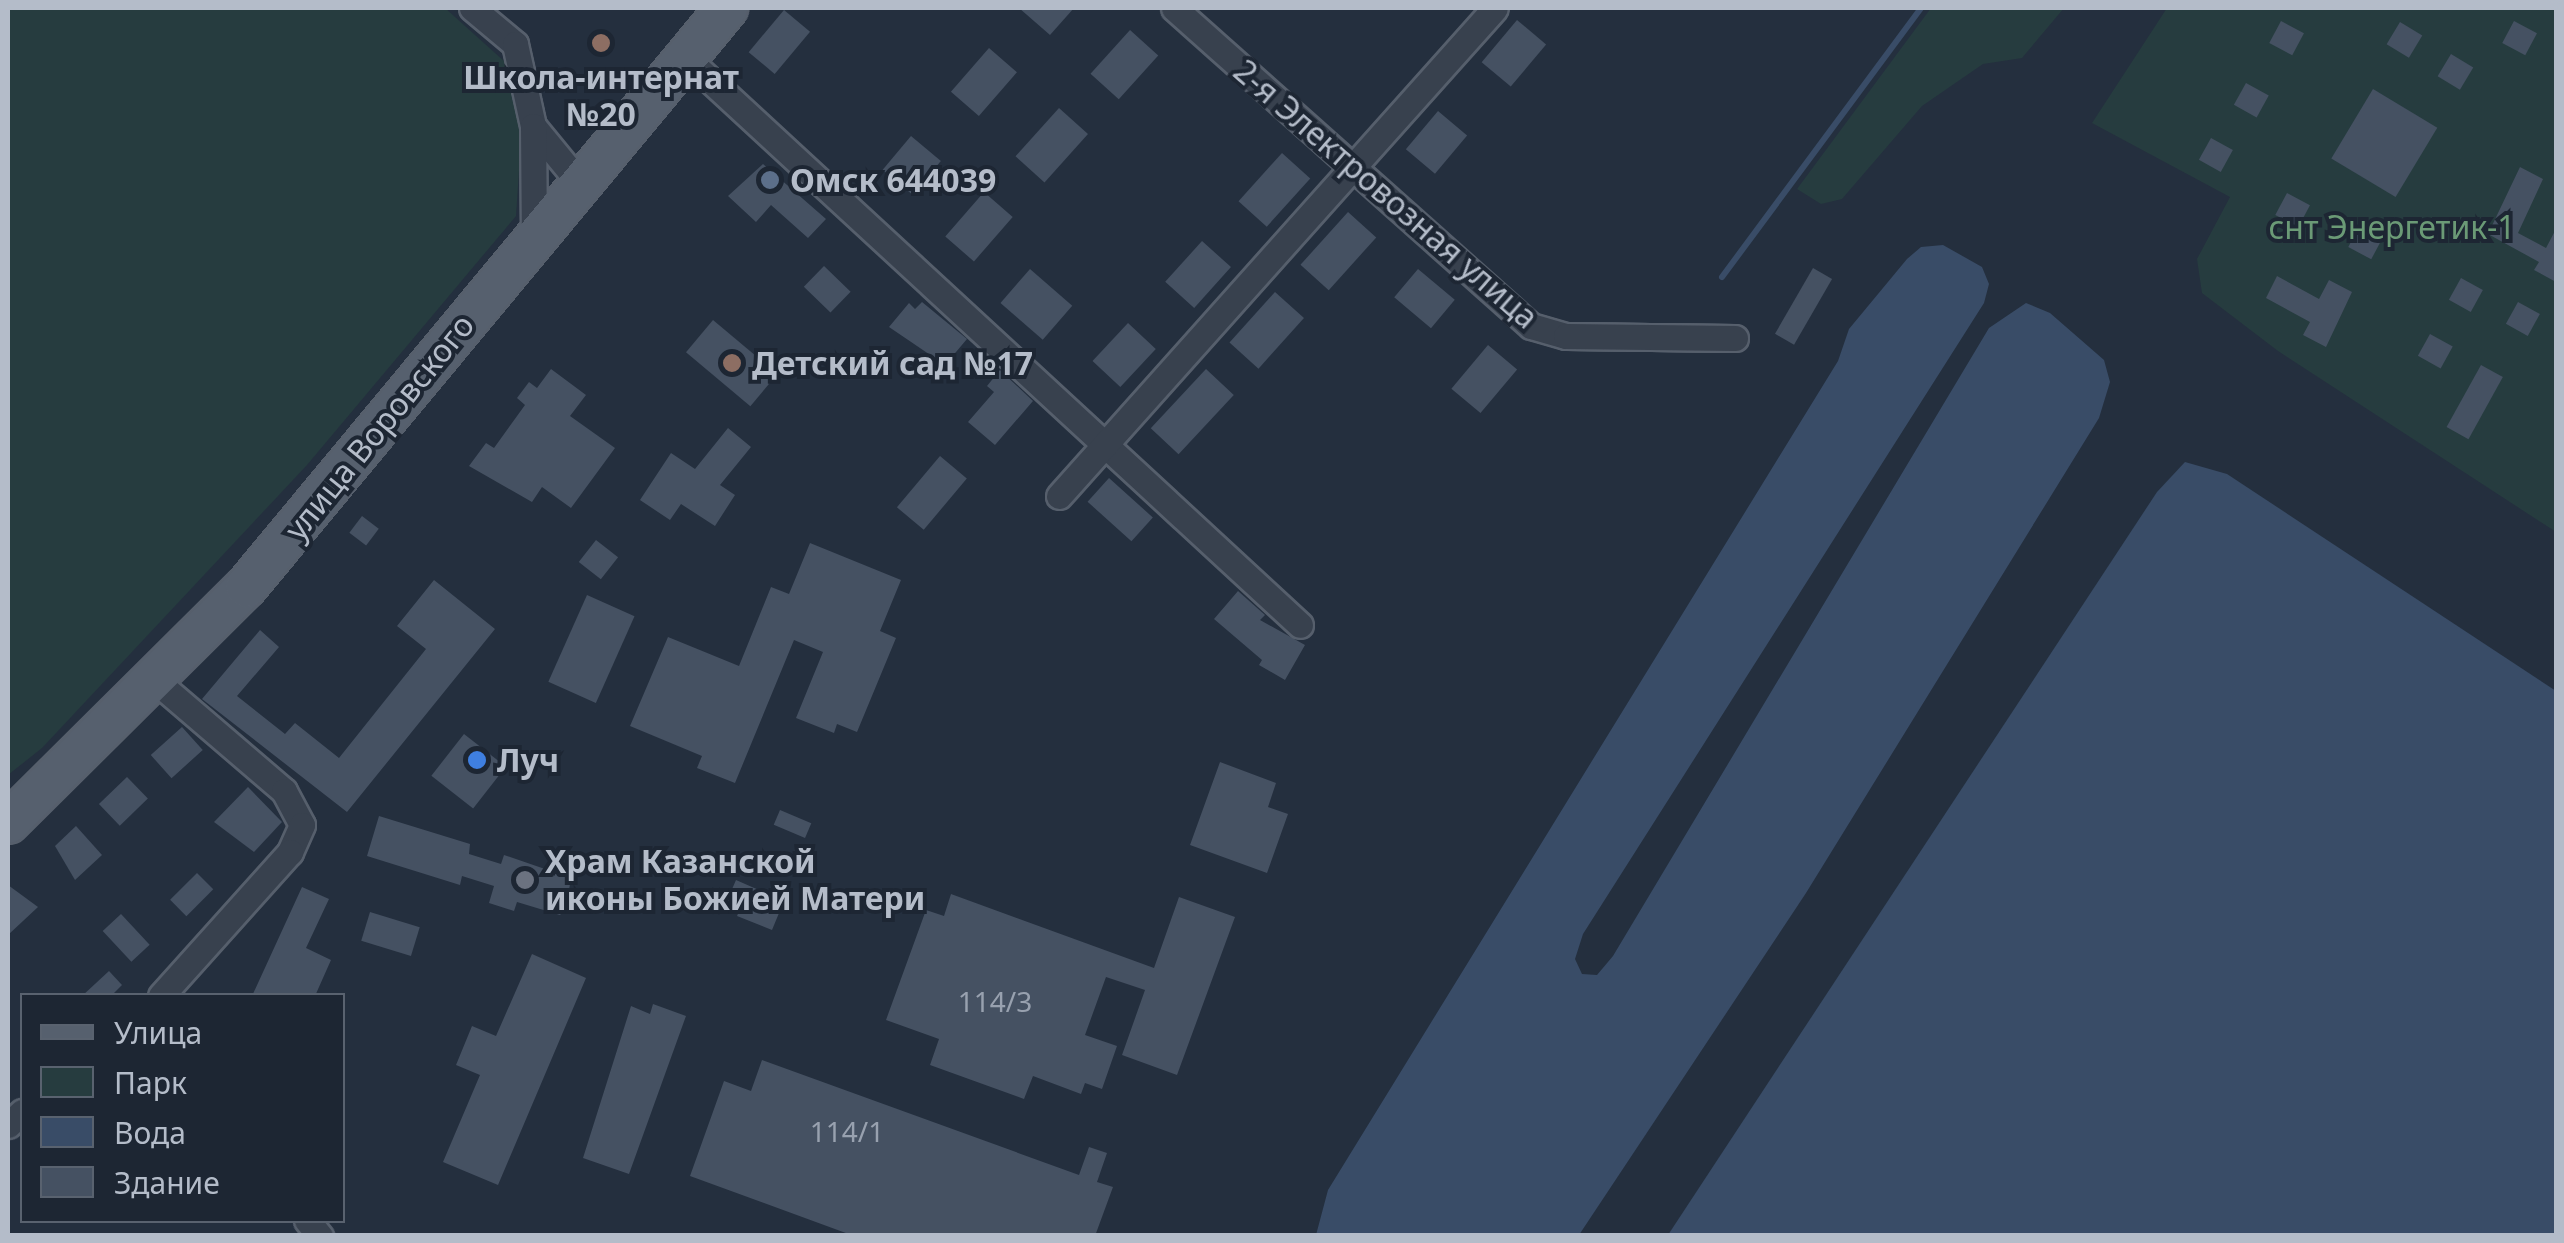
<!DOCTYPE html>
<meta charset="utf-8">
<style>
body{margin:0}
#map{position:relative;width:2564px;height:1243px;overflow:hidden;background:#242f3e;font-family:"Noto Sans",sans-serif}
div>[style]{position:absolute}
.green>*{inset:0;background:#263c3f}
.water>*{inset:0;background:#394c67}
.stream>*{height:6px;margin:-3px;padding:0 3px;transform-origin:3px;border-radius:3px;background:#394c67}
.building>*{inset:0;background:#455162;transform-origin:0 0}
.roads{filter:drop-shadow(2px 0 #565f6c) drop-shadow(-2px 0 #565f6c) drop-shadow(0 2px #565f6c) drop-shadow(0 -2px #565f6c)}
.minor>*{height:25px;margin:-12.5px;padding:0 12.5px;transform-origin:12.5px;border-radius:12.5px;background:#38414e}
.primary>*{height:40px;margin:-20px;padding:0 20px;transform-origin:20px;border-radius:20px;background:#56606e}
.dots>*{width:28px;height:28px;translate:-50% -50%;box-sizing:border-box;border:5px solid #1d2633;border-radius:50%}
span{translate:-50% -50%;white-space:nowrap;text-align:center;line-height:1.15;-webkit-text-stroke:8px #1d2633;paint-order:stroke}
.number-label{font-size:28px;color:#98a1af}
.number-label span{-webkit-text-stroke-width:0}
.poi-label{font-size:32px;color:#b4bcc9;font-weight:700}
.left{translate:0 -50%;text-align:left}
.street-label{font-size:32px;color:#b4bcc9}
.park-label{font-size:32px;color:#6b9a76}
.frame{position:absolute;inset:0;border:10px solid #b4bcc9;pointer-events:none}
.legend{position:absolute;left:20px;top:993px;width:325px;height:230px;box-sizing:border-box;background:#1d2633;border:2px solid #59626f;margin:0;padding:12px 18px;list-style:none;font-size:30px;color:#b4bcc9}
.legend li{display:flex;align-items:center;gap:20px;height:50px}
.legend b{width:50px;border:2px solid #59626f}
</style>
<div id="map">
<div class="green">
<div style="clip-path:polygon(8px 8px,445px 8px,516px 72px,523px 110px,516px 216px,307px 465px,42px 748px,8px 775px)"></div>
<div style="clip-path:polygon(1931px 8px,2064px 8px,2022px 58px,1983px 64px,1922px 106px,1842px 199px,1821px 204px,1797px 189px)"></div>
<div style="clip-path:polygon(2167px 8px,2556px 8px,2556px 532px,2278px 351px,2202px 293px,2197px 259px,2230px 197px,2092px 123px)"></div>
</div>
<div class="water">
<div style="clip-path:polygon(1943px 245px,1982px 267px,1989px 284px,1984px 303px,1583px 934px,1575px 959px,1582px 974px,1597px 975px,1613px 956px,1989px 328px,2026px 303px,2050px 313px,2104px 360px,2110px 382px,2099px 418px,1806px 893px,1579px 1235px,1316px 1235px,1328px 1190px,1838px 361px,1849px 329px,1907px 259px,1921px 247px)"></div>
<div style="clip-path:polygon(2185px 462px,2227px 474px,2556px 691px,2556px 1235px,1668px 1235px,2157px 492px)"></div>
</div>
<div class="stream">
<div style="left:1722px;top:277px;width:335px;rotate:-53.5deg"></div>
</div>
<div class="building">
<div style="clip-path:polygon(1019px 8px,1074px 8px,1050px 35px)"></div>
<div style="left:784px;top:10px;width:34px;height:55px;rotate:40deg"></div>
<div style="left:1517px;top:20px;width:38px;height:55px;rotate:40deg"></div>
<div style="left:2281px;top:21px;width:26px;height:25px;rotate:28deg"></div>
<div style="left:2514px;top:21px;width:26px;height:25px;rotate:28deg"></div>
<div style="left:2400px;top:22px;width:26px;height:26px;rotate:31deg"></div>
<div style="left:1130px;top:30px;width:38px;height:59px;rotate:42deg"></div>
<div style="left:989px;top:48px;width:37px;height:58px;rotate:41deg"></div>
<div style="left:2451px;top:54px;width:26px;height:26px;rotate:31deg"></div>
<div style="left:2246px;top:83px;width:26px;height:25px;rotate:29deg"></div>
<div style="left:2373px;top:89px;width:75px;height:81px;rotate:31deg"></div>
<div style="left:1059px;top:108px;width:39px;height:65px;rotate:42deg"></div>
<div style="left:1438px;top:111px;width:38px;height:50px;rotate:40deg"></div>
<div style="left:911px;top:136px;width:39px;height:44px;rotate:40deg"></div>
<div style="left:2211px;top:138px;width:25px;height:25px;rotate:29deg"></div>
<div style="left:1282px;top:153px;width:38px;height:65px;rotate:42deg"></div>
<div style="clip-path:polygon(763px 164px,826px 219px,808px 238px,771px 205px,756px 222px,728px 196px)"></div>
<div style="clip-path:polygon(2520px 167px,2543px 179px,2518px 233px,2546px 248px,2556px 229px,2556px 282px,2534px 270px,2539px 262px,2488px 234px)"></div>
<div style="left:984px;top:192px;width:38px;height:59px;rotate:41deg"></div>
<div style="left:2287px;top:193px;width:26px;height:25px;rotate:28deg"></div>
<div style="left:1348px;top:212px;width:38px;height:71px;rotate:42deg"></div>
<div style="left:2360px;top:225px;width:26px;height:25px;rotate:28deg"></div>
<div style="left:1202px;top:241px;width:39px;height:55px;rotate:42deg"></div>
<div style="left:824px;top:266px;width:37px;height:29px;rotate:44deg"></div>
<div style="left:1813px;top:268px;width:22px;height:76px;rotate:30deg"></div>
<div style="left:1030px;top:269px;width:56px;height:45px;rotate:41deg"></div>
<div style="left:1418px;top:269px;width:48px;height:37px;rotate:40deg"></div>
<div style="clip-path:polygon(2277px 276px,2319px 299px,2329px 280px,2352px 292px,2326px 347px,2303px 335px,2310px 322px,2266px 298px)"></div>
<div style="left:2461px;top:278px;width:25px;height:25px;rotate:29deg"></div>
<div style="left:1275px;top:292px;width:39px;height:68px;rotate:42deg"></div>
<div style="clip-path:polygon(922px 302px,967px 339px,945px 365px,889px 327px,909px 303px,915px 309px)"></div>
<div style="left:2518px;top:302px;width:25px;height:25px;rotate:29deg"></div>
<div style="left:713px;top:320px;width:84px;height:42px;rotate:40deg"></div>
<div style="left:1128px;top:323px;width:38px;height:52px;rotate:43deg"></div>
<div style="left:2430px;top:334px;width:26px;height:25px;rotate:29deg"></div>
<div style="left:1488px;top:345px;width:38px;height:57px;rotate:40deg"></div>
<div style="left:2481px;top:365px;width:25px;height:71px;rotate:29deg"></div>
<div style="clip-path:polygon(551px 369px,586px 395px,570px 416px,615px 448px,571px 508px,542px 487px,532px 502px,469px 466px,486px 443px,494px 448px,525px 405px,517px 398px,529px 382px,537px 388px)"></div>
<div style="left:1206px;top:369px;width:38px;height:81px;rotate:43deg"></div>
<div style="clip-path:polygon(1000px 370px,1033px 401px,995px 445px,968px 422px,994px 392px,987px 386px)"></div>
<div style="clip-path:polygon(728px 428px,751px 447px,720px 485px,735px 495px,715px 526px,681px 504px,670px 520px,640px 500px,671px 453px,695px 469px)"></div>
<div style="left:940px;top:456px;width:35px;height:67px;rotate:40deg"></div>
<div style="left:1109px;top:478px;width:59px;height:32px;rotate:42deg"></div>
<div style="left:362px;top:516px;width:21px;height:21px;rotate:37deg"></div>
<div style="left:596px;top:540px;width:28px;height:28px;rotate:38deg"></div>
<div style="clip-path:polygon(810px 543px,901px 580px,880px 631px,896px 638px,857px 732px,837px 724px,834px 733px,796px 718px,823px 652px,794px 640px,735px 783px,697px 768px,702px 756px,630px 726px,668px 637px,739px 666px,771px 587px,789px 594px)"></div>
<div style="clip-path:polygon(434px 580px,495px 629px,347px 812px,202px 699px,260px 630px,279px 647px,237px 696px,285px 734px,295px 723px,339px 758px,426px 649px,397px 626px)"></div>
<div style="clip-path:polygon(1238px 591px,1265px 615px,1260px 620px,1305px 645px,1285px 680px,1259px 665px,1262px 660px,1214px 619px)"></div>
<div style="left:587px;top:595px;width:52px;height:95px;rotate:24deg"></div>
<div style="left:182px;top:727px;width:31px;height:42px;rotate:48deg"></div>
<div style="left:464px;top:734px;width:53px;height:53px;rotate:38deg"></div>
<div style="clip-path:polygon(1220px 762px,1276px 783px,1268px 807px,1288px 814px,1267px 873px,1190px 845px)"></div>
<div style="left:127px;top:777px;width:30px;height:39px;rotate:46deg"></div>
<div style="clip-path:polygon(248px 787px,282px 822px,254px 852px,214px 822px)"></div>
<div style="left:780px;top:810px;width:34px;height:16px;rotate:23deg"></div>
<div style="clip-path:polygon(379px 816px,470px 844px,469px 854px,501px 864px,504px 855px,571px 878px,566px 908px,560px 915px,517px 902px,514px 911px,489px 903px,494px 886px,462px 876px,460px 885px,367px 856px)"></div>
<div style="clip-path:polygon(76px 826px,102px 855px,75px 880px,55px 846px)"></div>
<div style="left:197px;top:873px;width:23px;height:38px;rotate:45deg"></div>
<div style="clip-path:polygon(736px 880px,784px 901px,772px 930px,737px 916px,740px 909px,726px 903px)"></div>
<div style="clip-path:polygon(8px 885px,38px 907px,8px 935px)"></div>
<div style="clip-path:polygon(302px 887px,329px 899px,306px 948px,331px 960px,315px 996px,252px 996px)"></div>
<div style="clip-path:polygon(951px 894px,1154px 968px,1179px 897px,1235px 917px,1177px 1075px,1122px 1055px,1145px 990px,1106px 977px,1085px 1035px,1117px 1046px,1102px 1089px,1085px 1083px,1081px 1094px,1033px 1076px,1024px 1099px,930px 1065px,939px 1039px,886px 1020px,926px 910px,944px 916px)"></div>
<div style="left:370px;top:912px;width:52px;height:30px;rotate:17deg"></div>
<div style="left:121px;top:914px;width:42px;height:25px;rotate:47deg"></div>
<div style="clip-path:polygon(532px 954px,586px 978px,498px 1185px,443px 1162px,480px 1075px,456px 1065px,472px 1026px,496px 1036px)"></div>
<div style="clip-path:polygon(109px 971px,122px 985px,111px 996px,82px 996px)"></div>
<div style="clip-path:polygon(653px 1004px,686px 1016px,629px 1174px,583px 1158px,631px 1006px,650px 1014px)"></div>
<div style="clip-path:polygon(762px 1060px,1079px 1175px,1089px 1147px,1107px 1153px,1097px 1182px,1113px 1187px,1095px 1236px,854px 1236px,690px 1176px,724px 1081px,751px 1091px)"></div>
</div>
<div class="roads">
<div class="minor">
<div style="left:472px;top:8px;width:56px;rotate:39.9deg"></div>
<div style="left:515px;top:44px;width:84px;rotate:77.6deg"></div>
<div style="left:533px;top:126px;width:72px;rotate:50.6deg"></div>
<div style="left:1174px;top:8px;width:478px;rotate:41.7deg"></div>
<div style="left:1531px;top:326px;width:36px;rotate:16deg"></div>
<div style="left:1566px;top:336px;width:169px;rotate:0.7deg"></div>
<div style="left:685px;top:57px;width:837px;rotate:42.72deg"></div>
<div style="left:533px;top:126px;width:111px;rotate:89.5deg"></div>
<div style="left:1059px;top:496px;width:654px;rotate:-48.22deg"></div>
<div style="left:157px;top:682px;width:167px;rotate:40.6deg"></div>
<div style="left:284px;top:791px;width:38px;rotate:62deg"></div>
<div style="left:302px;top:825px;width:30px;rotate:114deg"></div>
<div style="left:290px;top:852px;width:193px;rotate:131.9deg"></div>
<div style="left:8px;top:1125px;width:19px;rotate:-43deg"></div>
<div style="left:307px;top:1220px;width:21px;rotate:51deg"></div>
</div>
<div class="primary">
<div style="left:8px;top:823px;width:335px;rotate:-44.8deg"></div>
<div style="left:246px;top:587px;width:753px;rotate:-50.28deg"></div>
</div>
</div>
<div class="dots">
<div style="left:601px;top:43px;background:#8d6e63"></div>
<div style="left:770px;top:180px;background:#5c6f8a"></div>
<div style="left:732px;top:363px;background:#8d6e63"></div>
<div style="left:477px;top:760px;background:#3f7fe0"></div>
<div style="left:525px;top:880px;background:#6b7280"></div>
</div>
<div class="number-label">
<span style="left:995px;top:1001px">114/3</span>
<span style="left:847px;top:1131px">114/1</span>
</div>
<div class="poi-label">
<span style="left:601px;top:96px">Школа-интернат<br>№20</span>
<span class="left" style="left:790px;top:180px">Омск 644039</span>
<span class="left" style="left:752px;top:363px">Детский сад №17</span>
<span class="left" style="left:497px;top:760px">Луч</span>
<span class="left" style="left:545px;top:880px">Храм Казанской<br>иконы Божией Матери</span>
</div>
<div class="street-label">
<span style="left:1386px;top:194px;rotate:41deg">2-я Электровозная улица</span>
<span style="left:379px;top:427px;rotate:-51deg">улица Воровского</span>
</div>
<div class="park-label">
<span style="left:2392px;top:227px">снт Энергетик-1</span>
</div>
<div class="frame"></div>
<ul class="legend">
<li><b style="height:12px;background:#56606e"></b>Улица</li>
<li><b style="height:28px;background:#263c3f"></b>Парк</li>
<li><b style="height:28px;background:#394c67"></b>Вода</li>
<li><b style="height:28px;background:#455162"></b>Здание</li>
</ul>
</div>
